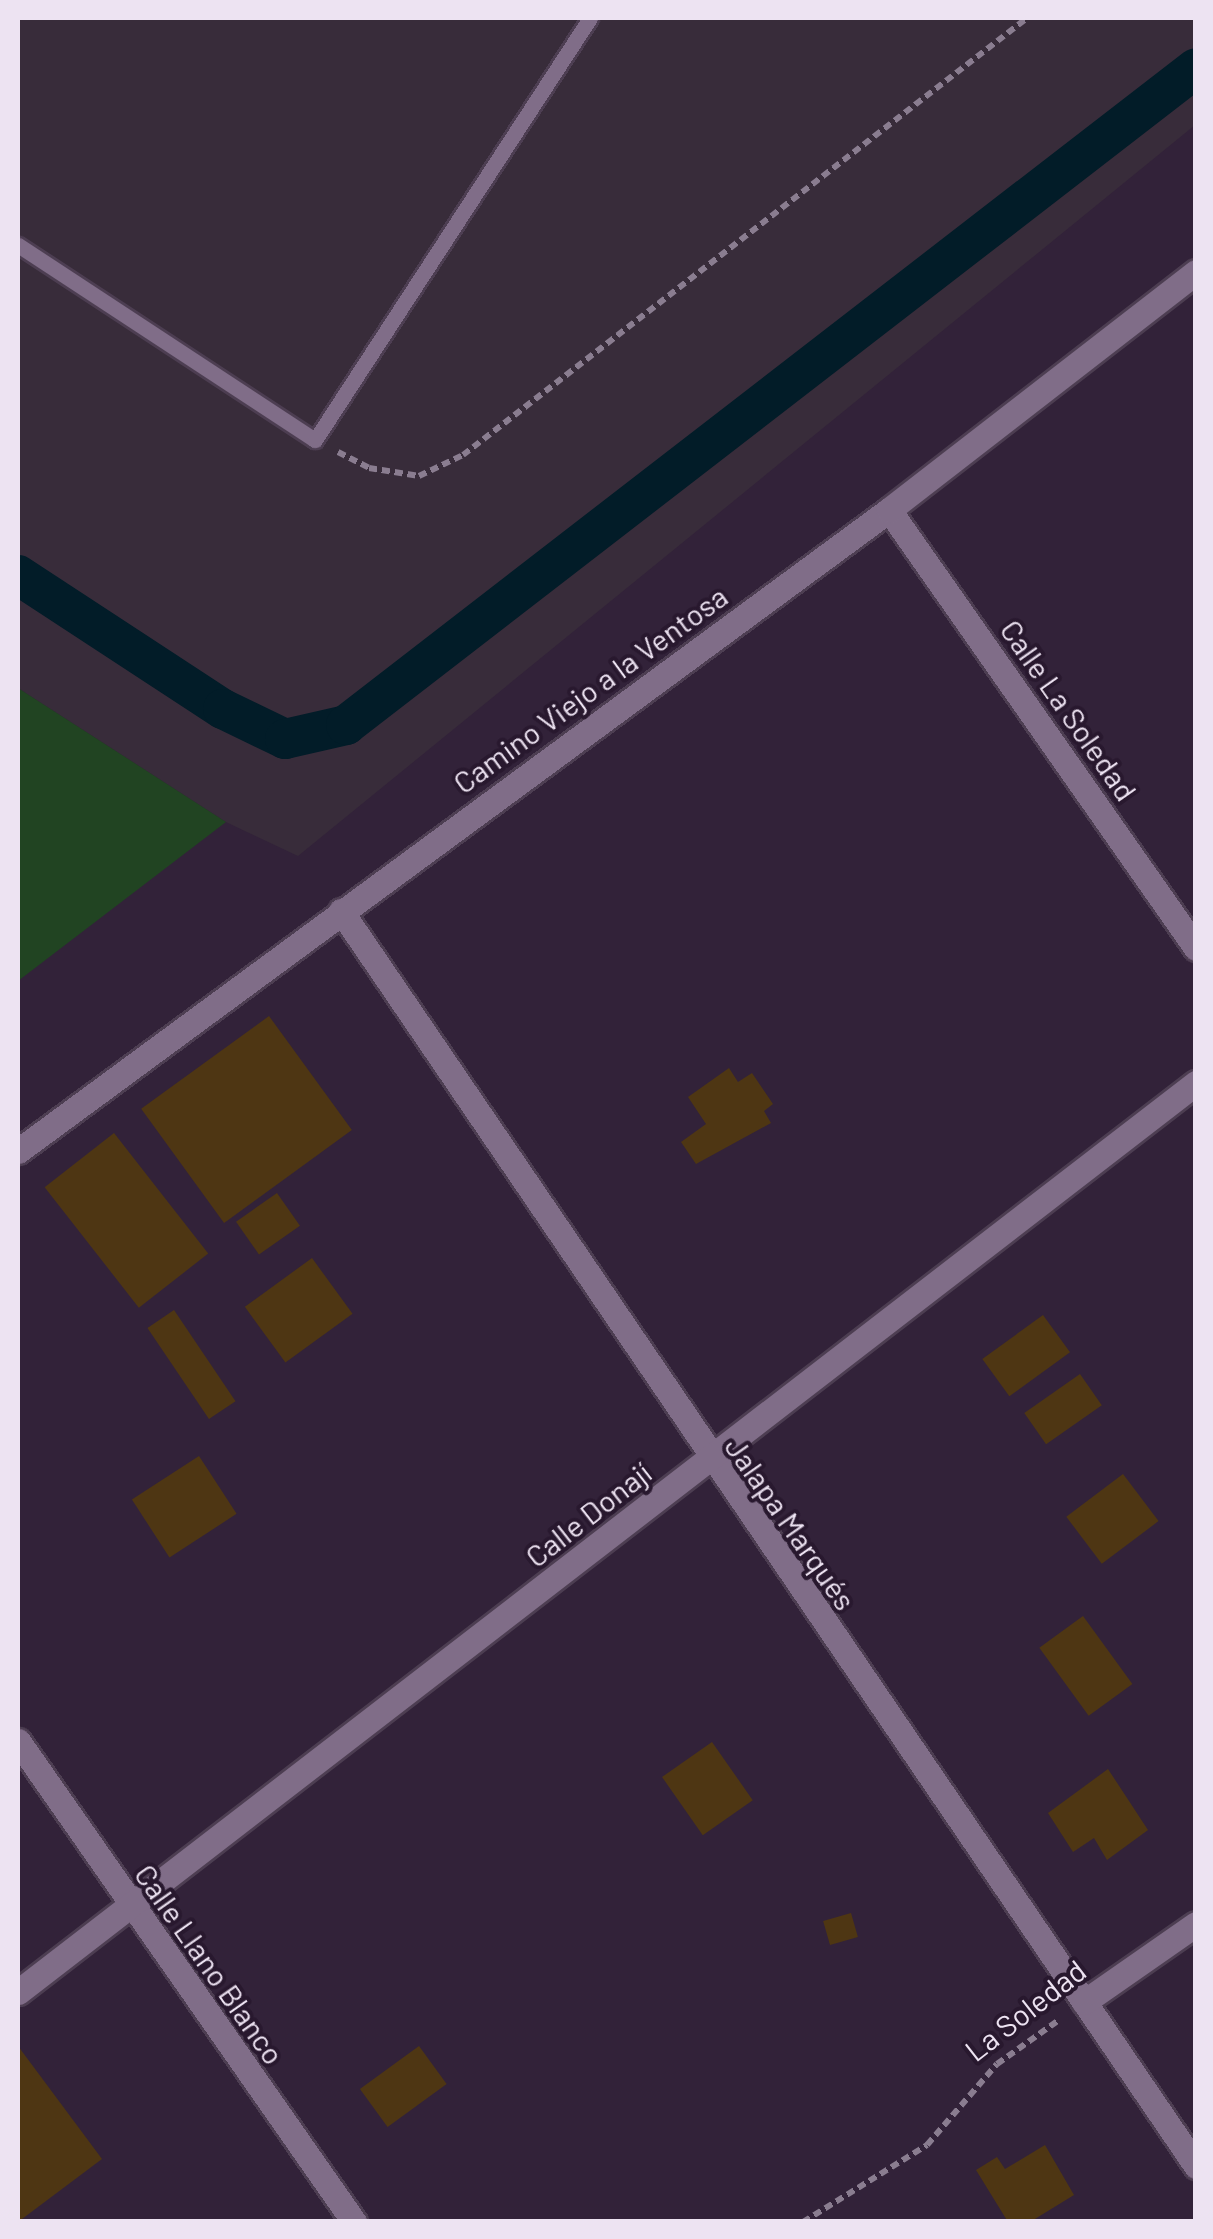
<!DOCTYPE html>
<meta charset="utf-8">
<style>
body{margin:0}
#map{position:relative;width:1213px;height:2239px;overflow:hidden;background:#322239;font-family:Barlow,sans-serif}
div>[style]{position:absolute}
.industrial>*{inset:0;background:#382c3a}
.green>*{inset:0;background:#214422}
.canal>*{height:40px;margin:-20px;padding:0 20px;transform-origin:20px;border-radius:20px;background:#021c28}
.building>*{inset:0;background:#4e3613;transform-origin:0 0}
.path>*{height:6px;margin-top:-3px;transform-origin:0;background:repeating-linear-gradient(90deg,#8a7d90 0 8px,transparent 0 13px)}
.roads{filter:drop-shadow(2px 0 #4d3e52) drop-shadow(-2px 0 #4d3e52) drop-shadow(0 2px #4d3e52) drop-shadow(0 -2px #4d3e52)}
.lane>*{height:15px;margin:-7.5px;padding:0 7.5px;transform-origin:7.5px;border-radius:7.5px;background:#806d88}
.street>*{height:25px;margin:-12.5px;padding:0 12.5px;transform-origin:12.5px;border-radius:12.5px;background:#806d88}
.secondary>*{height:25px;margin:-12.5px;padding:0 12.5px;transform-origin:12.5px;border-radius:12.5px;background:#806d88}
span{translate:-50% -50%;white-space:nowrap;text-align:center;line-height:1.15;-webkit-text-stroke:8px #28182e;paint-order:stroke}
.street-label{font-size:30px;color:#ede3f2}
.frame{position:absolute;inset:0;border:20px solid #ede3f2;pointer-events:none}
</style>
<div id="map">
<div class="industrial">
<div style="clip-path:polygon(18px 18px,1195px 18px,1195px 125px,298px 856px,226px 822px,18px 688px)"></div>
</div>
<div class="green">
<div style="clip-path:polygon(18px 688px,226px 822px,18px 981px)"></div>
</div>
<div class="canal">
<div style="left:18px;top:575px;width:245px;rotate:33.2deg"></div>
<div style="left:223px;top:709px;width:69px;rotate:25.8deg"></div>
<div style="left:285px;top:739px;width:63px;rotate:-12.9deg"></div>
<div style="left:346px;top:725px;width:1074px;rotate:-37.7deg"></div>
</div>
<div class="building">
<div style="left:269px;top:1016px;width:141px;height:158px;rotate:54deg"></div>
<div style="clip-path:polygon(729px 1068px,738px 1082px,752px 1073px,773px 1104px,764px 1111px,771px 1123px,696px 1164px,681px 1142px,706px 1124px,688px 1097px)"></div>
<div style="left:114px;top:1133px;width:153px;height:88px;rotate:52deg"></div>
<div style="left:277px;top:1193px;width:40px;height:50px;rotate:55deg"></div>
<div style="left:312px;top:1258px;width:69px;height:83px;rotate:54deg"></div>
<div style="left:174px;top:1310px;width:110px;height:32px;rotate:56deg"></div>
<div style="left:1043px;top:1315px;width:46px;height:75px;rotate:54deg"></div>
<div style="left:1080px;top:1374px;width:38px;height:68px;rotate:55deg"></div>
<div style="left:199px;top:1456px;width:69px;height:80px;rotate:57deg"></div>
<div style="left:1123px;top:1474px;width:59px;height:71px;rotate:53deg"></div>
<div style="left:1083px;top:1616px;width:84px;height:54px;rotate:54deg"></div>
<div style="left:712px;top:1742px;width:71px;height:61px;rotate:55deg"></div>
<div style="clip-path:polygon(1108px 1769px,1148px 1830px,1107px 1860px,1094px 1838px,1073px 1852px,1048px 1813px)"></div>
<div style="left:851px;top:1913px;width:25px;height:29px;rotate:74deg"></div>
<div style="clip-path:polygon(18px 2046px,102px 2159px,18px 2222px)"></div>
<div style="left:419px;top:2046px;width:47px;height:73px;rotate:54deg"></div>
<div style="clip-path:polygon(1045px 2145px,1074px 2195px,1030px 2222px,1008px 2222px,976px 2170px,997px 2157px,1005px 2169px)"></div>
</div>
<div class="path">
<div style="left:338px;top:452px;width:35px;rotate:27deg"></div>
<div style="left:369px;top:468px;width:51px;rotate:9.1deg"></div>
<div style="left:419px;top:476px;width:49px;rotate:-25.5deg"></div>
<div style="left:463px;top:455px;width:713px;rotate:-37.77deg"></div>
<div style="left:803px;top:2222px;width:146px;rotate:-31.8deg"></div>
<div style="left:927px;top:2145px;width:107px;rotate:-49.2deg"></div>
<div style="left:997px;top:2064px;width:76px;rotate:-35.4deg"></div>
</div>
<div class="roads">
<div class="lane">
<div style="left:18px;top:245px;width:355px;rotate:33.3deg"></div>
<div style="left:315px;top:440px;width:504px;rotate:-56.91deg"></div>
</div>
<div class="street">
<div style="left:889px;top:510px;width:535px;rotate:54.97deg"></div>
<div style="left:341px;top:911px;width:1519px;rotate:55.73deg"></div>
<div style="left:18px;top:1741px;width:587px;rotate:55.06deg"></div>
<div style="left:18px;top:1992px;width:1488px;rotate:-37.66deg"></div>
<div style="left:1084px;top:2002px;width:136px;rotate:-34.9deg"></div>
</div>
<div class="secondary">
<div style="left:18px;top:1151px;width:1081px;rotate:-36.35deg"></div>
<div style="left:889px;top:510px;width:388px;rotate:-37.8deg"></div>
</div>
</div>
<div class="street-label">
<span style="left:590px;top:689px;rotate:-36deg">Camino Viejo a la Ventosa</span>
<span style="left:1069px;top:710px;rotate:55deg">Calle La Soledad</span>
<span style="left:588px;top:1514px;rotate:-38deg">Calle Donají</span>
<span style="left:791px;top:1523px;rotate:55deg">Jalapa Marqués</span>
<span style="left:210px;top:1964px;rotate:55deg">Calle Llano Blanco</span>
<span style="left:1025px;top:2010px;rotate:-38deg">La Soledad</span>
</div>
<div class="frame"></div>
</div>
